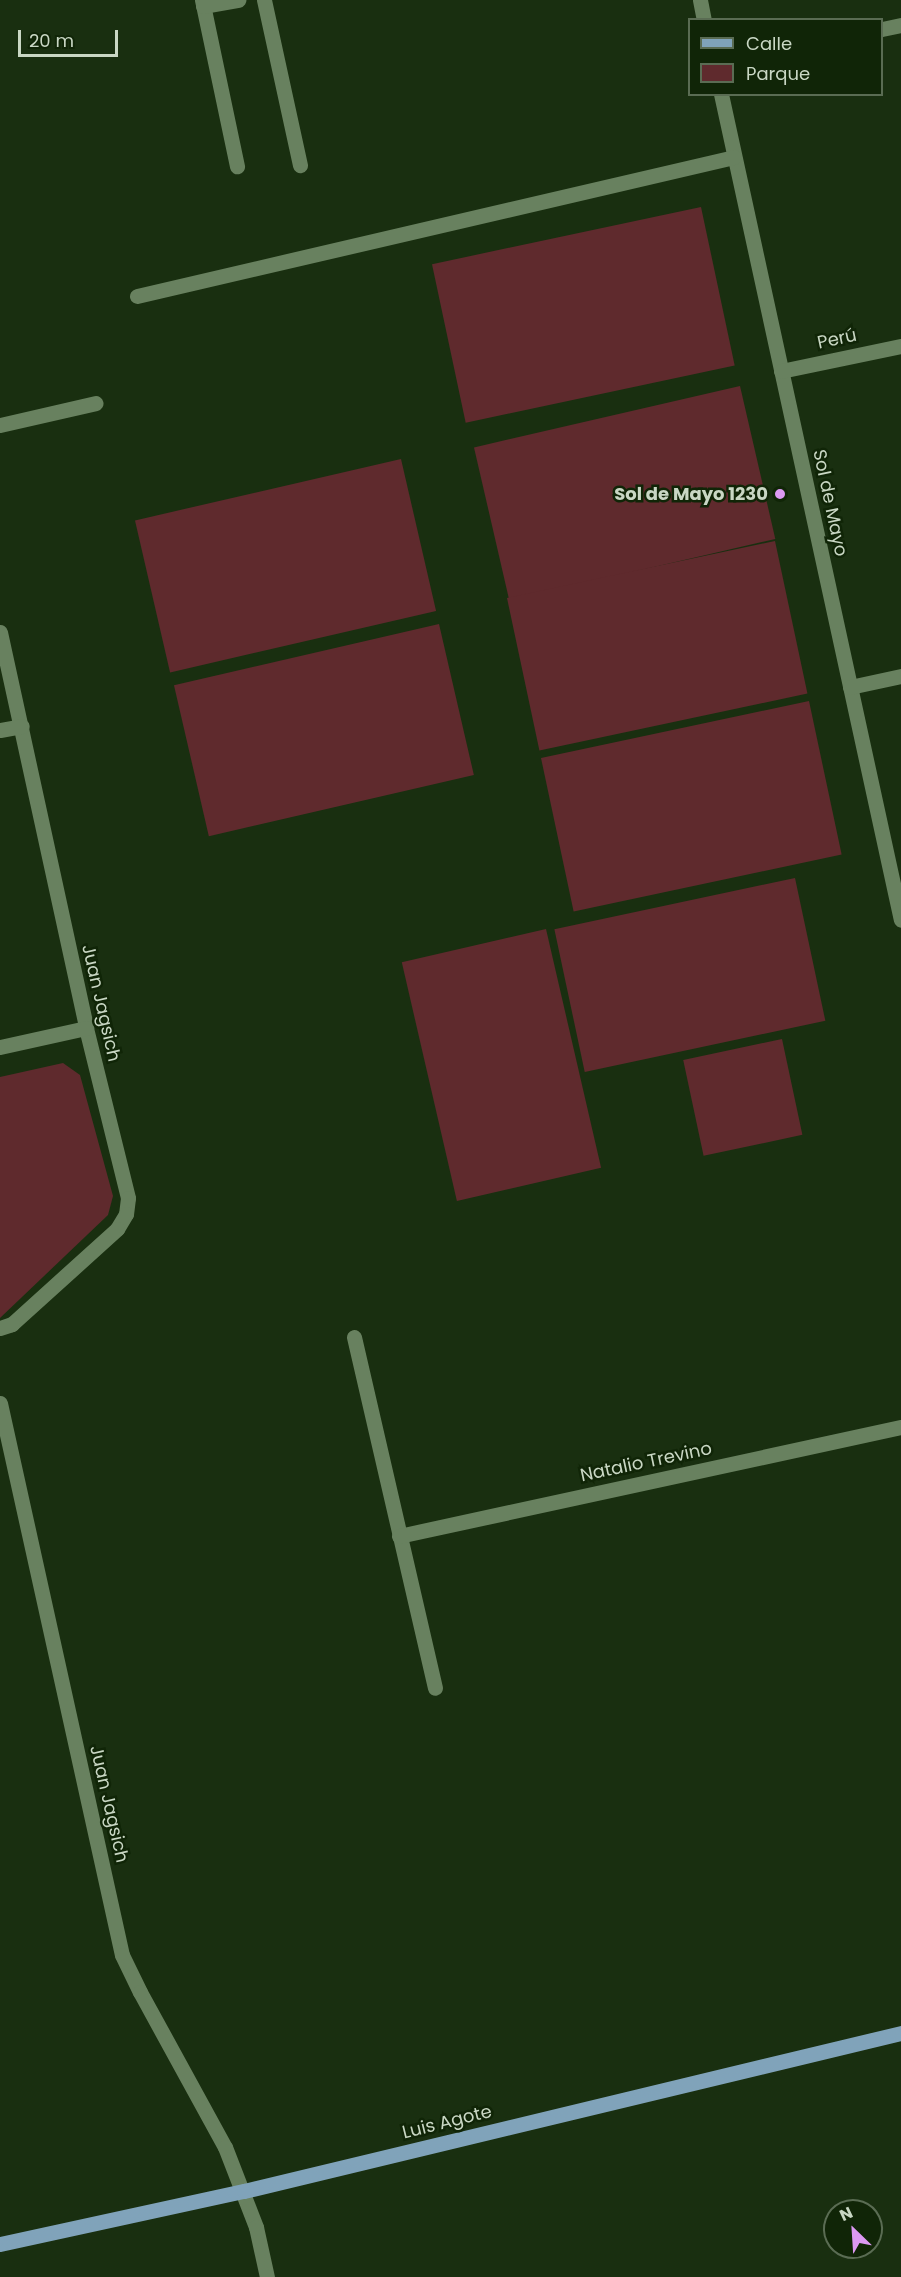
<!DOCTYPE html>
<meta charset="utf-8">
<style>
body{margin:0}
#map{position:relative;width:901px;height:2277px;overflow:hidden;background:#192f10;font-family:Poppins,sans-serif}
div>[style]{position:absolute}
.green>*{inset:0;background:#5f2a2d;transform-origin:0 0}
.minor>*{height:15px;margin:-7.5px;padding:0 7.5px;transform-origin:7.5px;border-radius:7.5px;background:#68815f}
.major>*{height:15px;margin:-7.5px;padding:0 7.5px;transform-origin:7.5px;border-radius:7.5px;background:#80a3ba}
.dots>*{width:16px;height:16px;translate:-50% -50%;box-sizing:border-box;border:3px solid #102507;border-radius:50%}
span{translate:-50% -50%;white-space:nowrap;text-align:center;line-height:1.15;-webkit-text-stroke:5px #102507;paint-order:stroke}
.street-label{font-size:18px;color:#c9d7c4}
.poi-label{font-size:18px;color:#c9d7c4;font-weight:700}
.right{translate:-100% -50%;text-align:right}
.legend{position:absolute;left:688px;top:18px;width:195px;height:78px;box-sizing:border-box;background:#102507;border:2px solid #5a6c53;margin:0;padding:8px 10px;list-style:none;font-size:18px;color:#c9d7c4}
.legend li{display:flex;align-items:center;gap:12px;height:30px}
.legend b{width:30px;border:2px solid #5a6c53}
.north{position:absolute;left:823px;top:2199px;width:60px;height:60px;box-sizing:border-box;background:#102507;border:2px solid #5a6c53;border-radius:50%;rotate:335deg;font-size:16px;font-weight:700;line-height:24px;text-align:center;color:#c9d7c4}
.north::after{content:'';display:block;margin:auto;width:21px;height:27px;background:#dd99f3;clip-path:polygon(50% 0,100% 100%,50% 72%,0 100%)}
.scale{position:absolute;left:18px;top:30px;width:100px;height:27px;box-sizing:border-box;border:3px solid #c9d7c4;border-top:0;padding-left:8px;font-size:18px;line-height:21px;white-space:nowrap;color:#c9d7c4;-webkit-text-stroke:4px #102507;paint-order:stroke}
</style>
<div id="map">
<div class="green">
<div style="left:701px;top:207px;width:162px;height:275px;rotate:78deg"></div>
<div style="left:740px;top:386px;width:157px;height:273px;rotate:77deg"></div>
<div style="left:401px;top:459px;width:156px;height:273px;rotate:77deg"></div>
<div style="left:775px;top:541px;width:156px;height:274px;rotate:78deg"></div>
<div style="left:439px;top:624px;width:155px;height:272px;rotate:77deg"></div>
<div style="left:809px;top:701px;width:157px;height:274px;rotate:78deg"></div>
<div style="left:795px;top:878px;width:146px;height:246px;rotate:78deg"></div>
<div style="left:546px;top:929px;width:245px;height:148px;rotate:77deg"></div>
<div style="left:782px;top:1039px;width:98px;height:101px;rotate:78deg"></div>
<div style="clip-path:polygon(63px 1063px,80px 1075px,113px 1196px,108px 1215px,0 1318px,0 1077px)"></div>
</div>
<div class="minor">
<div style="left:202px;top:0;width:170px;rotate:78.1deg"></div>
<div style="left:264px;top:0;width:169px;rotate:77.7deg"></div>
<div style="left:700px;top:0;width:20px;rotate:79deg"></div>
<div style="left:203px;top:6px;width:36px;rotate:-10deg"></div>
<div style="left:882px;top:29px;width:19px;rotate:-12deg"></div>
<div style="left:721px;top:94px;width:845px;rotate:77.71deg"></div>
<div style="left:137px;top:296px;width:613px;rotate:-13.11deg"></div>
<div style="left:781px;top:371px;width:123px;rotate:-11.8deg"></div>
<div style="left:0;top:425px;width:98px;rotate:-12.9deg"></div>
<div style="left:0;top:632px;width:405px;rotate:77.7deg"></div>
<div style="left:86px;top:1028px;width:175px;rotate:76.1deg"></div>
<div style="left:128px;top:1198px;width:16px;rotate:97deg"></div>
<div style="left:126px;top:1214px;width:17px;rotate:121deg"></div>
<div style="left:117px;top:1229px;width:142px;rotate:137.9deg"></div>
<div style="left:12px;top:1324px;width:13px;rotate:162deg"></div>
<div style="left:850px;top:687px;width:52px;rotate:-12.2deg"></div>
<div style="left:0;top:730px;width:22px;rotate:-10deg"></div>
<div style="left:0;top:1047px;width:88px;rotate:-12.5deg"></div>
<div style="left:354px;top:1337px;width:360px;rotate:77deg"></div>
<div style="left:0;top:1403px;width:565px;rotate:77.54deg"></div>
<div style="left:122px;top:1955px;width:41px;rotate:64.1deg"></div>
<div style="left:140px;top:1992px;width:177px;rotate:61.3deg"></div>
<div style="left:225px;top:2147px;width:86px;rotate:68.8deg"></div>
<div style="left:256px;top:2227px;width:51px;rotate:77.6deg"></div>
<div style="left:399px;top:1536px;width:514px;rotate:-12.25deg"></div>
</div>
<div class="major">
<div style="left:0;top:2244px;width:250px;rotate:-12.3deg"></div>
<div style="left:244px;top:2191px;width:676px;rotate:-13.52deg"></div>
</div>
<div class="dots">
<div style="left:780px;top:494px;background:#dd99f3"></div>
</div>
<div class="street-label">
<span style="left:837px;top:339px;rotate:-12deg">Perú</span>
<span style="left:830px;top:503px;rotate:78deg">Sol de Mayo</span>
<span style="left:101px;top:1003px;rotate:77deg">Juan Jagsich</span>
<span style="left:646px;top:1462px;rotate:-12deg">Natalio Trevino</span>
<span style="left:109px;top:1804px;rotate:77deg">Juan Jagsich</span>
<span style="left:447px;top:2122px;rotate:-14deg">Luis Agote</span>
</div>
<div class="poi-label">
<span class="right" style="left:768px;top:494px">Sol de Mayo 1230</span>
</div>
<ul class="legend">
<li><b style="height:8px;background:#80a3ba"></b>Calle</li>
<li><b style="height:16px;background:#5f2a2d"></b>Parque</li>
</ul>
<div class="north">N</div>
<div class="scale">20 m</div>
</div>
